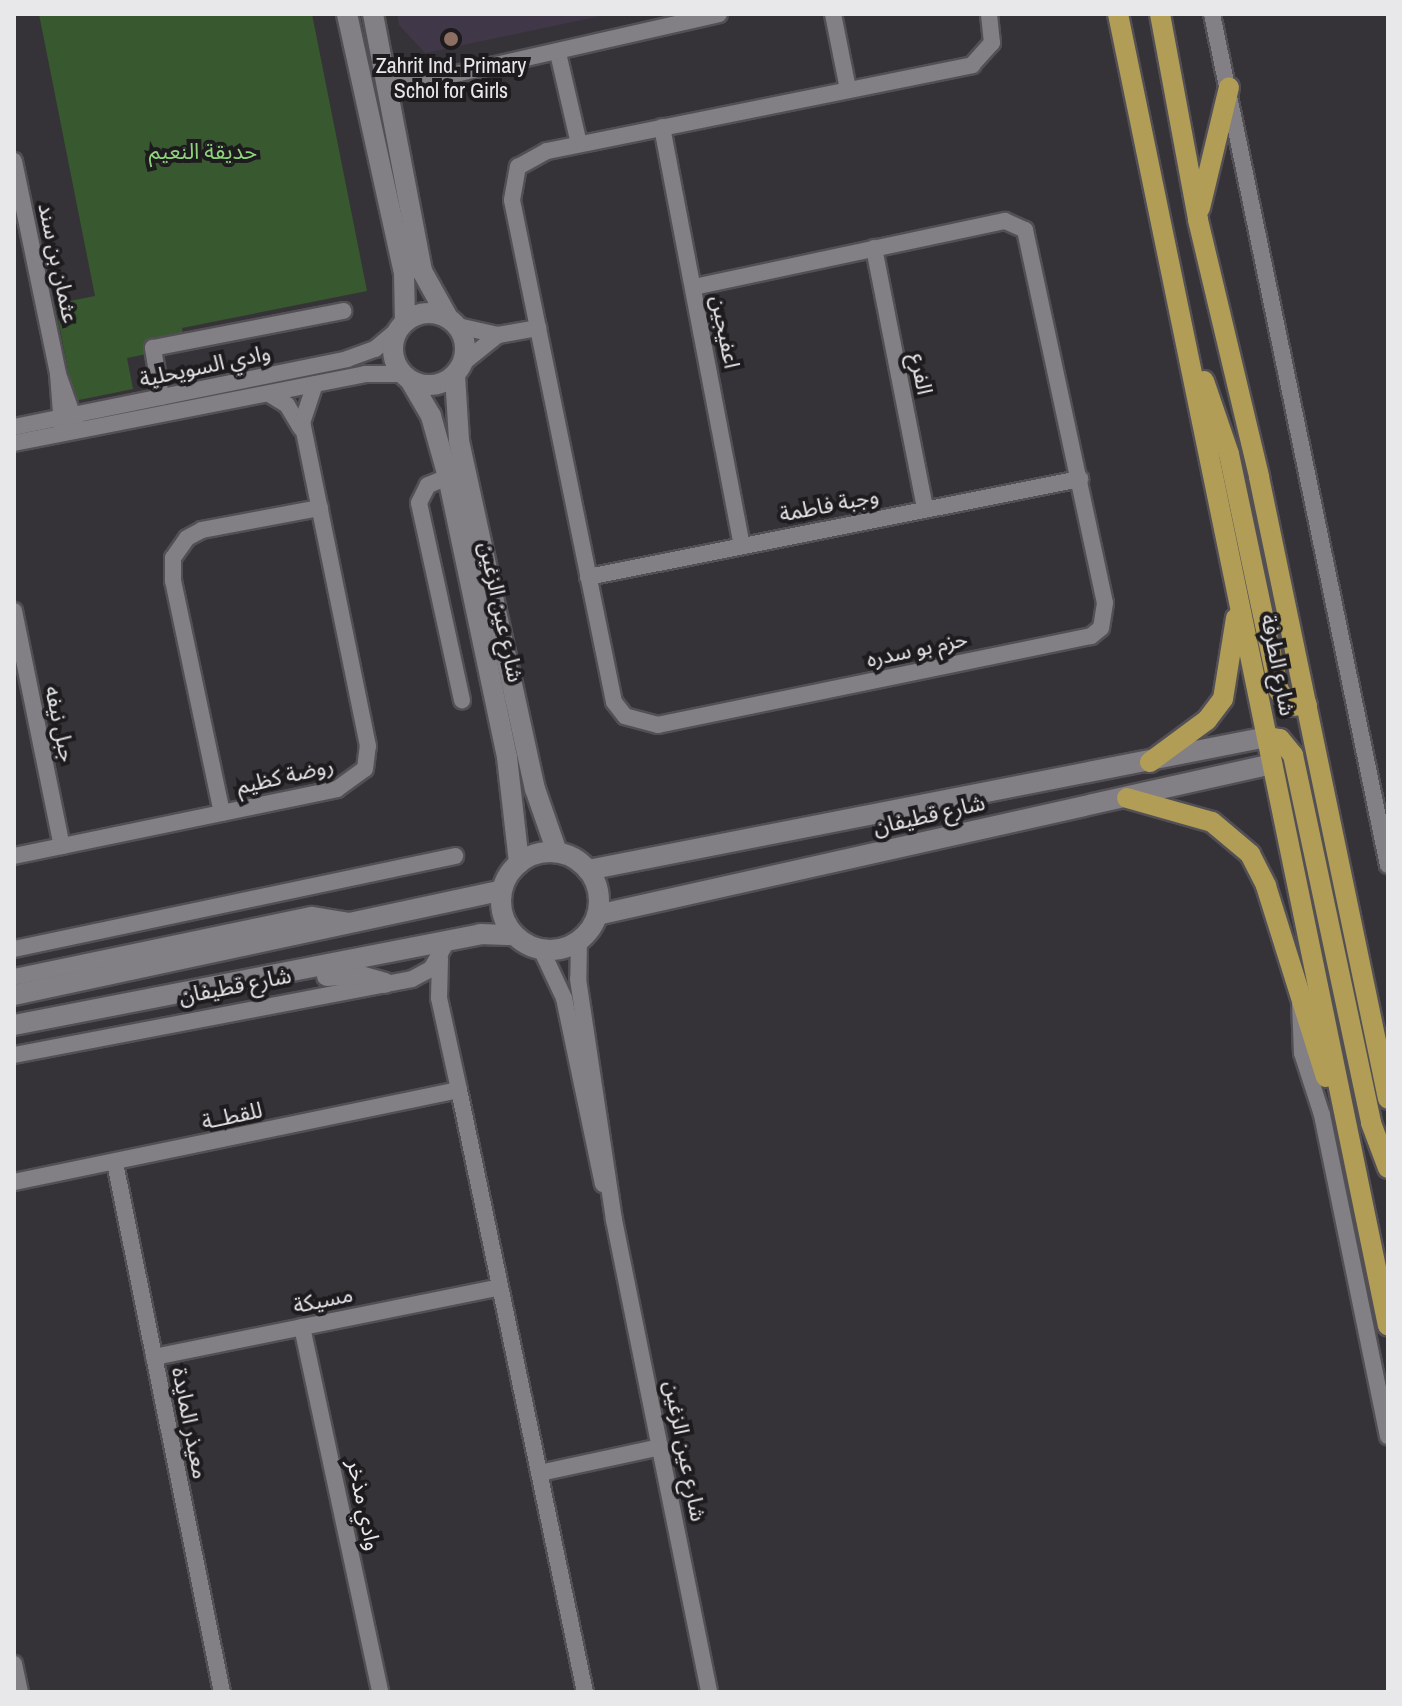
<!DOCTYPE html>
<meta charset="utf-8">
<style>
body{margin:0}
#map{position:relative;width:1402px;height:1706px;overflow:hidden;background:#363338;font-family:"Archivo Narrow","Noto Sans Arabic",sans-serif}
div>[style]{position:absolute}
.education>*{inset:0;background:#403849}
.green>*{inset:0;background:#38582f}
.roads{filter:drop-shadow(2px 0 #525054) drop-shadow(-2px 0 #525054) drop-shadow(0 2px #525054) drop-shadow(0 -2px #525054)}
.minor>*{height:16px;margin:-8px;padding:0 8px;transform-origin:8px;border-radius:8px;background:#827f85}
.tertiary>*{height:20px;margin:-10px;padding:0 10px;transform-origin:10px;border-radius:10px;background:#827f85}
.tertiary>.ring{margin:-10px;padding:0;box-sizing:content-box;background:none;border:20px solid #827f85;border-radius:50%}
.primary>*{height:20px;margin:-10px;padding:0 10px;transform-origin:10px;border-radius:10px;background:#b19d56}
.dots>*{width:22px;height:22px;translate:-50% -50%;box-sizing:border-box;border:4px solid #1d1b1e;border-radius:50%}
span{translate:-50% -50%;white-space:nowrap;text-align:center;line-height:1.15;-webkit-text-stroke:8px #1d1b1e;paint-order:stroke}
.poi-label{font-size:22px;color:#e8e7ea}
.park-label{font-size:22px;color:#8fd47c}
.street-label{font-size:22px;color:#e8e7ea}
.frame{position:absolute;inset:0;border:16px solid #e8e7ea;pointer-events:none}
</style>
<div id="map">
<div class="education">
<div style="clip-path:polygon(397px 14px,610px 14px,425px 53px,399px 25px)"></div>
</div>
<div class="green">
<div style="clip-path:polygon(39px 14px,312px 14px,367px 291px,182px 328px,185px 346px,127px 358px,133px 389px,74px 401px,55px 304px,95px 296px)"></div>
</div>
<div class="roads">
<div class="minor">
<div style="left:833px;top:14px;width:76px;rotate:78.7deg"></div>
<div style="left:1212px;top:14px;width:869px;rotate:78.32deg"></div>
<div style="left:558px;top:53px;width:93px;rotate:77deg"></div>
<div style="left:384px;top:68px;width:33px;rotate:20deg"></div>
<div style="left:415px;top:79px;width:23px;rotate:-2deg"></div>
<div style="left:438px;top:78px;width:288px;rotate:-12.8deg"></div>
<div style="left:662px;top:127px;width:426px;rotate:79.2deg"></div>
<div style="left:14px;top:161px;width:217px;rotate:78.3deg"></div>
<div style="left:58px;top:374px;width:52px;rotate:85.6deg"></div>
<div style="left:874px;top:248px;width:265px;rotate:78.9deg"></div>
<div style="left:694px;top:287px;width:318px;rotate:-12deg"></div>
<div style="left:1005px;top:221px;width:22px;rotate:24deg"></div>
<div style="left:1025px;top:230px;width:381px;rotate:77.9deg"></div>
<div style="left:1105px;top:603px;width:25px;rotate:99deg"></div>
<div style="left:1101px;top:628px;width:13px;rotate:141deg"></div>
<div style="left:1091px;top:636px;width:442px;rotate:168.4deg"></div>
<div style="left:658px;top:725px;width:34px;rotate:-165deg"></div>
<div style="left:625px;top:716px;width:18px;rotate:-128deg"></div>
<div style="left:614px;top:702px;width:512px;rotate:-101.49deg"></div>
<div style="left:512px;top:200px;width:34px;rotate:-80deg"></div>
<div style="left:518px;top:167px;width:33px;rotate:-29deg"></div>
<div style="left:547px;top:151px;width:434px;rotate:-11.4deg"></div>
<div style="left:972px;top:65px;width:30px;rotate:-48deg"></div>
<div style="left:992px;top:43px;width:29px;rotate:-96deg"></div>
<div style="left:458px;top:326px;width:41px;rotate:12.7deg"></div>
<div style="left:498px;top:335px;width:41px;rotate:-9.9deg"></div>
<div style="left:463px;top:363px;width:45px;rotate:-38.7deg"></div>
<div style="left:58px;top:374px;width:54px;rotate:70.6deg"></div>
<div style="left:269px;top:394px;width:21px;rotate:31deg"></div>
<div style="left:287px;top:405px;width:27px;rotate:59deg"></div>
<div style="left:161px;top:397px;width:50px;rotate:-99.3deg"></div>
<div style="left:153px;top:348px;width:194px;rotate:-11deg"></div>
<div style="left:14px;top:427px;width:340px;rotate:-11.5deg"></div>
<div style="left:347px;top:359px;width:30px;rotate:-20deg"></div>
<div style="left:375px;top:349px;width:30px;rotate:-40deg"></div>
<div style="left:14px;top:443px;width:358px;rotate:-11.1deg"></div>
<div style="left:365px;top:374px;width:38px"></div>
<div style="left:448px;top:477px;width:22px;rotate:158deg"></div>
<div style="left:428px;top:485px;width:20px;rotate:117deg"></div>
<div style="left:419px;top:503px;width:202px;rotate:77.7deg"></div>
<div style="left:588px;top:577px;width:502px;rotate:-11.27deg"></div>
<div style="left:14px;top:611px;width:240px;rotate:78.5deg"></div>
<div style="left:222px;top:813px;width:237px;rotate:-101.9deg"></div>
<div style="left:173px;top:581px;width:23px;rotate:-90deg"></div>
<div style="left:173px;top:558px;width:24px;rotate:-55deg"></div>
<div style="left:187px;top:538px;width:17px;rotate:-28deg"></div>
<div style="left:202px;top:530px;width:120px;rotate:-10.6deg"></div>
<div style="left:14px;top:856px;width:330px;rotate:-11.7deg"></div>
<div style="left:337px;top:789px;width:34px;rotate:-36deg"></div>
<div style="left:365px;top:769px;width:23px;rotate:-83deg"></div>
<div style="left:368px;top:746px;width:330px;rotate:-101.5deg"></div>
<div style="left:302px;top:423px;width:41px;rotate:-71.6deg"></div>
<div style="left:579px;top:940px;width:39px;rotate:91deg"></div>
<div style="left:578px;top:979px;width:244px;rotate:81.5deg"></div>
<div style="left:614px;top:1220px;width:481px;rotate:78.6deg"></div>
<div style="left:14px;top:949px;width:451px;rotate:-11.9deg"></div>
<div style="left:541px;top:949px;width:54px;rotate:64.9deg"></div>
<div style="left:564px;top:998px;width:190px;rotate:78.2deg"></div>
<div style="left:440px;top:958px;width:40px;rotate:91.4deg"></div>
<div style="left:439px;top:998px;width:94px;rotate:77.7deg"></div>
<div style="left:14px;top:977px;width:304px;rotate:-11.8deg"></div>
<div style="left:312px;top:915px;width:45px;rotate:9deg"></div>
<div style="left:1300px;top:1002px;width:51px;rotate:87.8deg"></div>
<div style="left:1302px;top:1053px;width:65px;rotate:72.1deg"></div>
<div style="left:1322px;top:1115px;width:328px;rotate:78.4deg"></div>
<div style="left:14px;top:1055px;width:405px;rotate:-10.8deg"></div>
<div style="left:412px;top:979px;width:21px;rotate:-28deg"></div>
<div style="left:431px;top:969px;width:32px;rotate:-60deg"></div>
<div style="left:115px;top:1163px;width:540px;rotate:78.57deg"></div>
<div style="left:14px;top:1182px;width:454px;rotate:-11.7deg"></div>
<div style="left:459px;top:1090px;width:615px;rotate:78.18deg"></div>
<div style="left:302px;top:1327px;width:373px;rotate:77.9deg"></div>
<div style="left:154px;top:1357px;width:353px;rotate:-11.4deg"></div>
<div style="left:540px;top:1473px;width:123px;rotate:-12.2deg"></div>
<div style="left:14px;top:1664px;width:29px;rotate:78deg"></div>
</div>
<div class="tertiary">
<div style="left:347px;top:14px;width:265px;rotate:77.6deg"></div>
<div style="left:404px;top:273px;width:48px;rotate:88.8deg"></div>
<div style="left:373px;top:14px;width:262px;rotate:79.2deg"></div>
<div style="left:422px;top:271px;width:51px;rotate:60.9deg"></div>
<div class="ring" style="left:393px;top:313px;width:52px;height:52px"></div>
<div style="left:455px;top:375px;width:66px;rotate:86.5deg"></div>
<div style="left:459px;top:441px;width:356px;rotate:77.7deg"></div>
<div style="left:535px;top:789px;width:67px;rotate:70.8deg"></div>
<div style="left:410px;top:380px;width:42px;rotate:59.7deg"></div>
<div style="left:431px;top:416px;width:63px;rotate:74.4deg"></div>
<div style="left:448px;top:477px;width:286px;rotate:78.1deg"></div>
<div style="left:507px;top:757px;width:107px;rotate:83.5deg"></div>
<div class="ring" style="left:501px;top:852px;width:78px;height:78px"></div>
<div style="left:588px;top:870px;width:692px;rotate:-11.08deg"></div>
<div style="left:597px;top:915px;width:692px;rotate:-12.61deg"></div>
<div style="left:327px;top:976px;width:27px;rotate:-4deg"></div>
<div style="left:354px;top:974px;width:32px;rotate:16deg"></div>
<div style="left:14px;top:995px;width:499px;rotate:-12.1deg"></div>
<div style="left:14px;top:1025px;width:475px;rotate:-11deg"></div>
<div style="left:480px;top:934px;width:34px;rotate:2deg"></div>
</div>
<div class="primary">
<div style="left:1118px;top:14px;width:1339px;rotate:78.37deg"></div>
<div style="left:1160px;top:14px;width:209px;rotate:79.5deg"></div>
<div style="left:1198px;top:220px;width:264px;rotate:76.6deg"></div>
<div style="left:1259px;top:477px;width:635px;rotate:78.28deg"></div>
<div style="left:1200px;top:208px;width:124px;rotate:-76.5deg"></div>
<div style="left:1204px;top:381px;width:77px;rotate:71.1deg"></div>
<div style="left:1229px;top:454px;width:242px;rotate:78.1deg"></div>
<div style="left:1279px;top:691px;width:19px;rotate:51deg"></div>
<div style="left:1291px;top:706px;width:16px;rotate:-4deg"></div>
<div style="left:1267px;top:737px;width:13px;rotate:9deg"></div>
<div style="left:1280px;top:739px;width:21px;rotate:51deg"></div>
<div style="left:1293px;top:755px;width:376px;rotate:78deg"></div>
<div style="left:1371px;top:1123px;width:48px;rotate:69.3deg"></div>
<div style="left:1150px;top:762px;width:71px;rotate:-36.4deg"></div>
<div style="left:1207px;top:720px;width:26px;rotate:-53deg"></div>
<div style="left:1223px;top:699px;width:82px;rotate:-80.9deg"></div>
<div style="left:1127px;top:798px;width:88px;rotate:15.8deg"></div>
<div style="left:1212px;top:822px;width:50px;rotate:40.1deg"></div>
<div style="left:1250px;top:854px;width:36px;rotate:63deg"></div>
<div style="left:1266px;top:886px;width:200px;rotate:72.6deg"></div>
</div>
</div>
<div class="dots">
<div style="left:451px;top:39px;background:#8d6e63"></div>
</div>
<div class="poi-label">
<span style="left:451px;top:78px">Zahrit Ind. Primary<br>Schol for Girls</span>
</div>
<div class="park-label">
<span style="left:203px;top:152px">حديقة النعيم</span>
</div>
<div class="street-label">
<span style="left:58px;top:263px;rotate:78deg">عثمان بن سند</span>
<span style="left:725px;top:332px;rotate:79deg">اعفيجين</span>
<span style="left:205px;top:366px;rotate:-12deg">وادي السويحلية</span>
<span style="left:921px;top:374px;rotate:79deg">الفرع</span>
<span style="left:829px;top:505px;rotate:-11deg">وجبة فاطمة</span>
<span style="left:501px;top:612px;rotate:78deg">شارع عين الزغين</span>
<span style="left:917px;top:649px;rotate:-12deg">حزم بو سدره</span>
<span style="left:1278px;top:665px;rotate:79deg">شارع الطرفة</span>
<span style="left:60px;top:724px;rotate:78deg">جبل نيفه</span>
<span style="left:285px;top:776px;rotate:-13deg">روضة كظيم</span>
<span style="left:929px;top:815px;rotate:-13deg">شارع قطيفان</span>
<span style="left:235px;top:986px;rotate:-11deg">شارع قطيفان</span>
<span style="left:232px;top:1116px;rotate:-12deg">للقطــة</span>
<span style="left:323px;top:1300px;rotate:-12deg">مسيكة</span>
<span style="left:190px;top:1423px;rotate:79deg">معيذر المايدة</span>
<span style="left:685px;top:1451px;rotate:79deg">شارع عين الزغين</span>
<span style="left:364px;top:1505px;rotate:78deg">وادي مذخر</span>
</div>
<div class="frame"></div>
</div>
